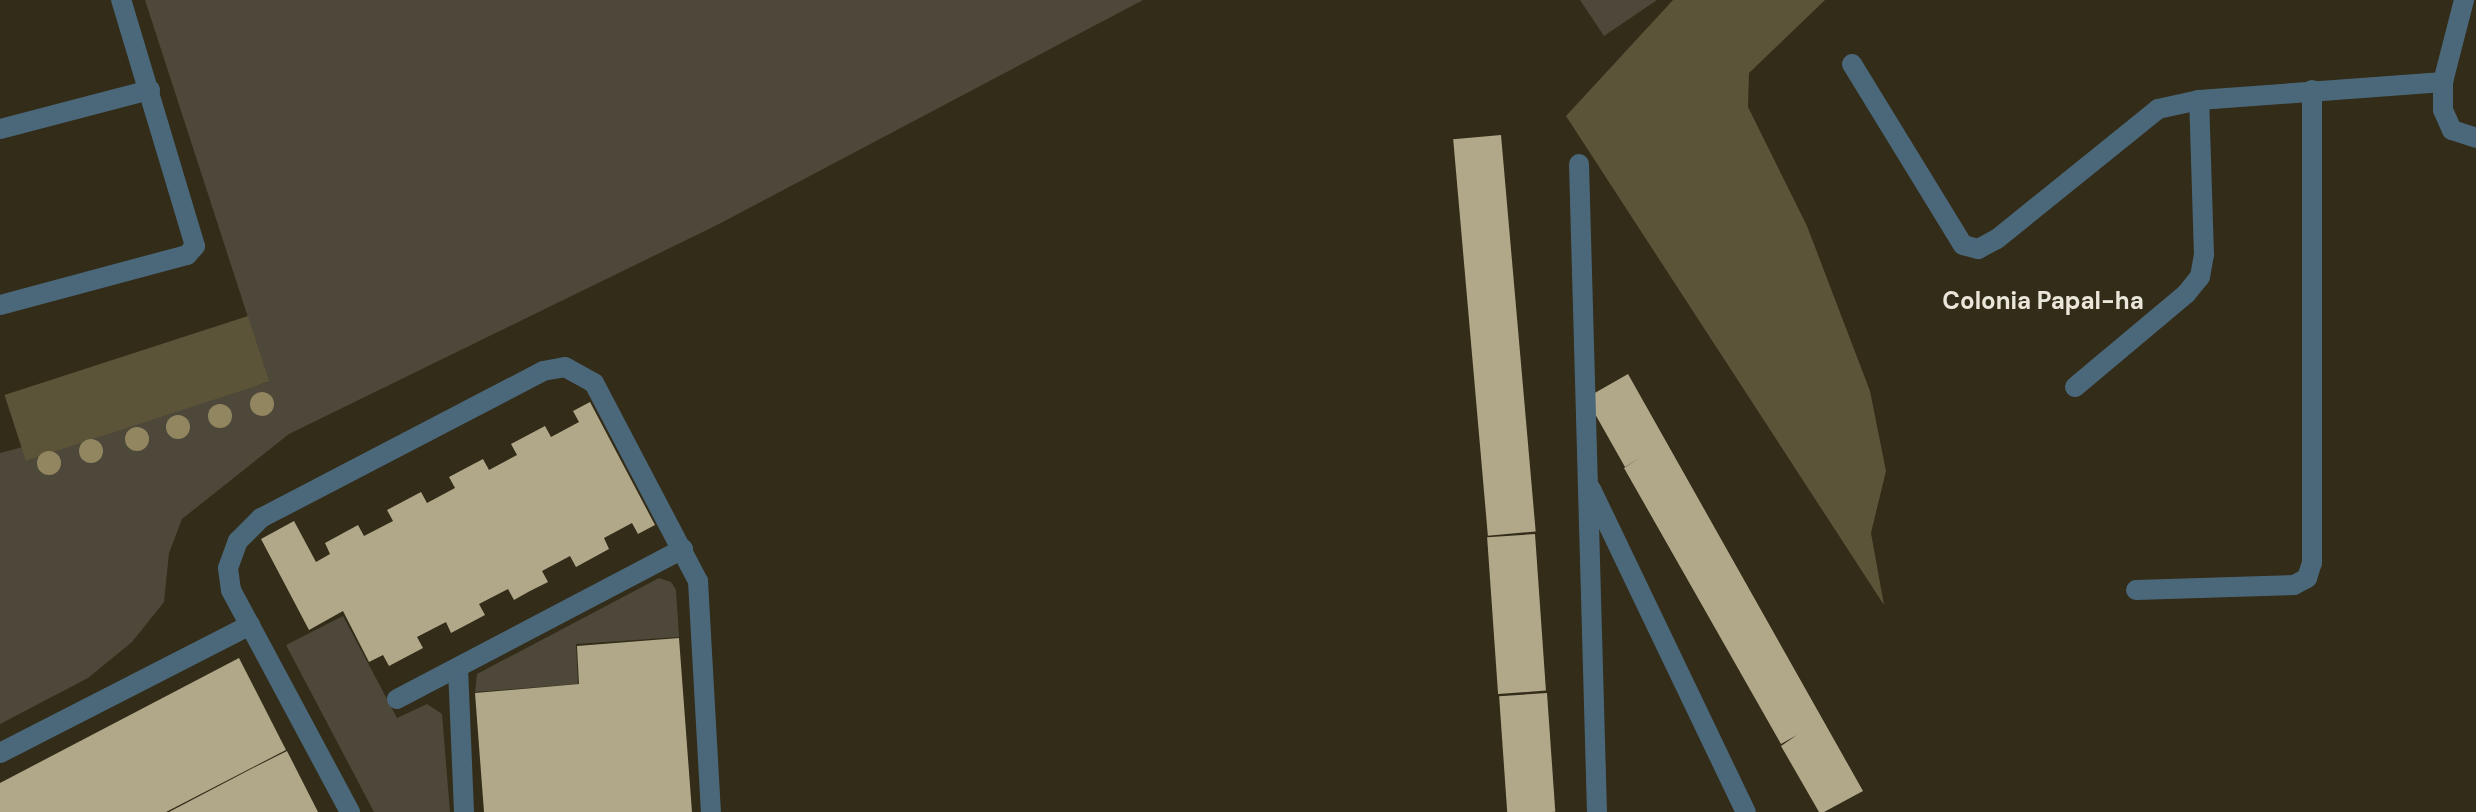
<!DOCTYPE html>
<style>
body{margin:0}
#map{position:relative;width:2476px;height:812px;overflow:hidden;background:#322c18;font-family:"DM Sans",sans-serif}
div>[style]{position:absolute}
.green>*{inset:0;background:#4d4839}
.forest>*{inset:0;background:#5c5439;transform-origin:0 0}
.building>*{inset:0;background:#b1a88a;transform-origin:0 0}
.street>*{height:20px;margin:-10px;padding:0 10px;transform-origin:10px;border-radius:10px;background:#4b687b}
.trees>*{width:24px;height:24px;margin:-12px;border-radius:50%;background:#918660}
span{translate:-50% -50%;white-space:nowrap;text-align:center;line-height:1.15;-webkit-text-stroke:8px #322c18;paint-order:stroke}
.neighbourhood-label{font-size:24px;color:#eae6da;font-weight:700}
</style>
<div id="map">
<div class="green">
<div style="clip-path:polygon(145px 0,1143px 0,717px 225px,289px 434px,182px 519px,169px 553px,164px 602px,132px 642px,88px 678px,0 724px,0 453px,269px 382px)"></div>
<div style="clip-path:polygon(1580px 0,1657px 0,1604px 36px)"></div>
<div style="clip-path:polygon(659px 578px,671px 582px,676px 590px,679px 637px,576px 644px,578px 684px,475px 692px,477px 674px)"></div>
<div style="clip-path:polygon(343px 616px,397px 718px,427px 704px,442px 714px,450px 812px,374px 812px,286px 645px)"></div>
</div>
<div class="forest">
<div style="clip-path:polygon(1673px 0,1825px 0,1749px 73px,1748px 107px,1807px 226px,1870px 391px,1886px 471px,1871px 533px,1884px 605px,1566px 116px)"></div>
<div style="left:248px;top:316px;width:69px;height:256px;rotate:72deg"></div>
</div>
<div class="building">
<div style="left:1501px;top:135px;width:398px;height:48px;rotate:85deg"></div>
<div style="clip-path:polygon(1628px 374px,1863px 791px,1824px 812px,1819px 812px,1781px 746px,1797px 735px,1781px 744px,1624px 468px,1641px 457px,1625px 467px,1586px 398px)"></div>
<div style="clip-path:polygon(590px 402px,655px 525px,638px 534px,632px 523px,604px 538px,609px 549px,576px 567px,570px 556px,542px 571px,548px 582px,530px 591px,514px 600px,508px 589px,479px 604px,485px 615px,451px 633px,446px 622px,417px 637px,423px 648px,389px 666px,383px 655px,369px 662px,343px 611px,309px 630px,261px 539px,294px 521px,316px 562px,330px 554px,325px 543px,358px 525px,364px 536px,393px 521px,387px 510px,421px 492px,427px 503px,455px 488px,449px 477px,483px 459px,489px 470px,517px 455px,511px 444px,545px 426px,551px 437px,579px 422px,573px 411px)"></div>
<div style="left:1535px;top:534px;width:157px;height:48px;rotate:86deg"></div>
<div style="clip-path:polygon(679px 638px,692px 812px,484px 812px,475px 693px,579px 684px,577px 646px)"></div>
<div style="clip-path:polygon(239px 658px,286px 750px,166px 812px,0 812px,0 783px)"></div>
<div style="left:1547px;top:693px;width:119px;height:48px;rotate:86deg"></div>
<div style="clip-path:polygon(287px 751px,318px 812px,169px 812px,253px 768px)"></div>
</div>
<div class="street">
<div style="left:2464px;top:0;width:85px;rotate:104.4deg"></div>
<div style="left:2443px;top:82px;width:28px;rotate:90deg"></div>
<div style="left:2443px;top:110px;width:22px;rotate:66deg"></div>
<div style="left:2452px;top:130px;width:25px;rotate:18deg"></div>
<div style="left:1852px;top:64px;width:212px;rotate:58.5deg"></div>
<div style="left:1963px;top:245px;width:16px;rotate:15deg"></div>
<div style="left:1978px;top:249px;width:21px;rotate:-28deg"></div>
<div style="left:1997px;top:239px;width:207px;rotate:-38.9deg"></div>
<div style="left:2158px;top:109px;width:42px;rotate:-12.4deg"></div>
<div style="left:2199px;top:100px;width:245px;rotate:-4.2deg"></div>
<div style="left:0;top:129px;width:155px;rotate:-14.6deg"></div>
<div style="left:1579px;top:164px;width:648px;rotate:88.41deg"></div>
<div style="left:0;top:305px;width:194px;rotate:-15deg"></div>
<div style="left:187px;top:255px;width:12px;rotate:-48deg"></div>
<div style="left:195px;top:246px;width:257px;rotate:-106.7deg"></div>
<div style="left:2075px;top:387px;width:145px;rotate:-40deg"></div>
<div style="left:2186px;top:294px;width:22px;rotate:-51deg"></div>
<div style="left:2200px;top:277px;width:22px;rotate:-80deg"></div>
<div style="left:2204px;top:255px;width:155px;rotate:-91.8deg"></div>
<div style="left:1591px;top:489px;width:358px;rotate:64.4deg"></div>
<div style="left:2136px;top:590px;width:158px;rotate:-1.8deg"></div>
<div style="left:2294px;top:585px;width:15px;rotate:-28deg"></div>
<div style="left:2307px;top:578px;width:16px;rotate:-72deg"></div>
<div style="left:2312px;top:563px;width:473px;rotate:-90deg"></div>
<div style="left:458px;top:668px;width:144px;rotate:87.6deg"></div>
<div style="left:397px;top:699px;width:323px;rotate:-27.7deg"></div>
<div style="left:0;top:753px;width:281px;rotate:-27.1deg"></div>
<div style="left:350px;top:812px;width:252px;rotate:-118.2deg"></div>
<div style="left:231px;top:590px;width:22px;rotate:-98deg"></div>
<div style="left:228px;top:568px;width:29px;rotate:-70deg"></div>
<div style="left:238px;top:541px;width:33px;rotate:-45deg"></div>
<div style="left:261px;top:518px;width:318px;rotate:-27.5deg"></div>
<div style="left:543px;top:371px;width:22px;rotate:-10deg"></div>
<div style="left:565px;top:367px;width:33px;rotate:29deg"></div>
<div style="left:594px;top:383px;width:224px;rotate:62.3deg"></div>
<div style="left:698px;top:581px;width:231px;rotate:86.8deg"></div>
</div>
<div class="trees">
<div style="left:262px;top:404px"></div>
<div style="left:220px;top:416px"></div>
<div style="left:178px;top:427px"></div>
<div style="left:137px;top:439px"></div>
<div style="left:91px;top:451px"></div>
<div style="left:49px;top:463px"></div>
</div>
<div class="neighbourhood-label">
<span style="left:2043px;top:301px">Colonia Papal-ha</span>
</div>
</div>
